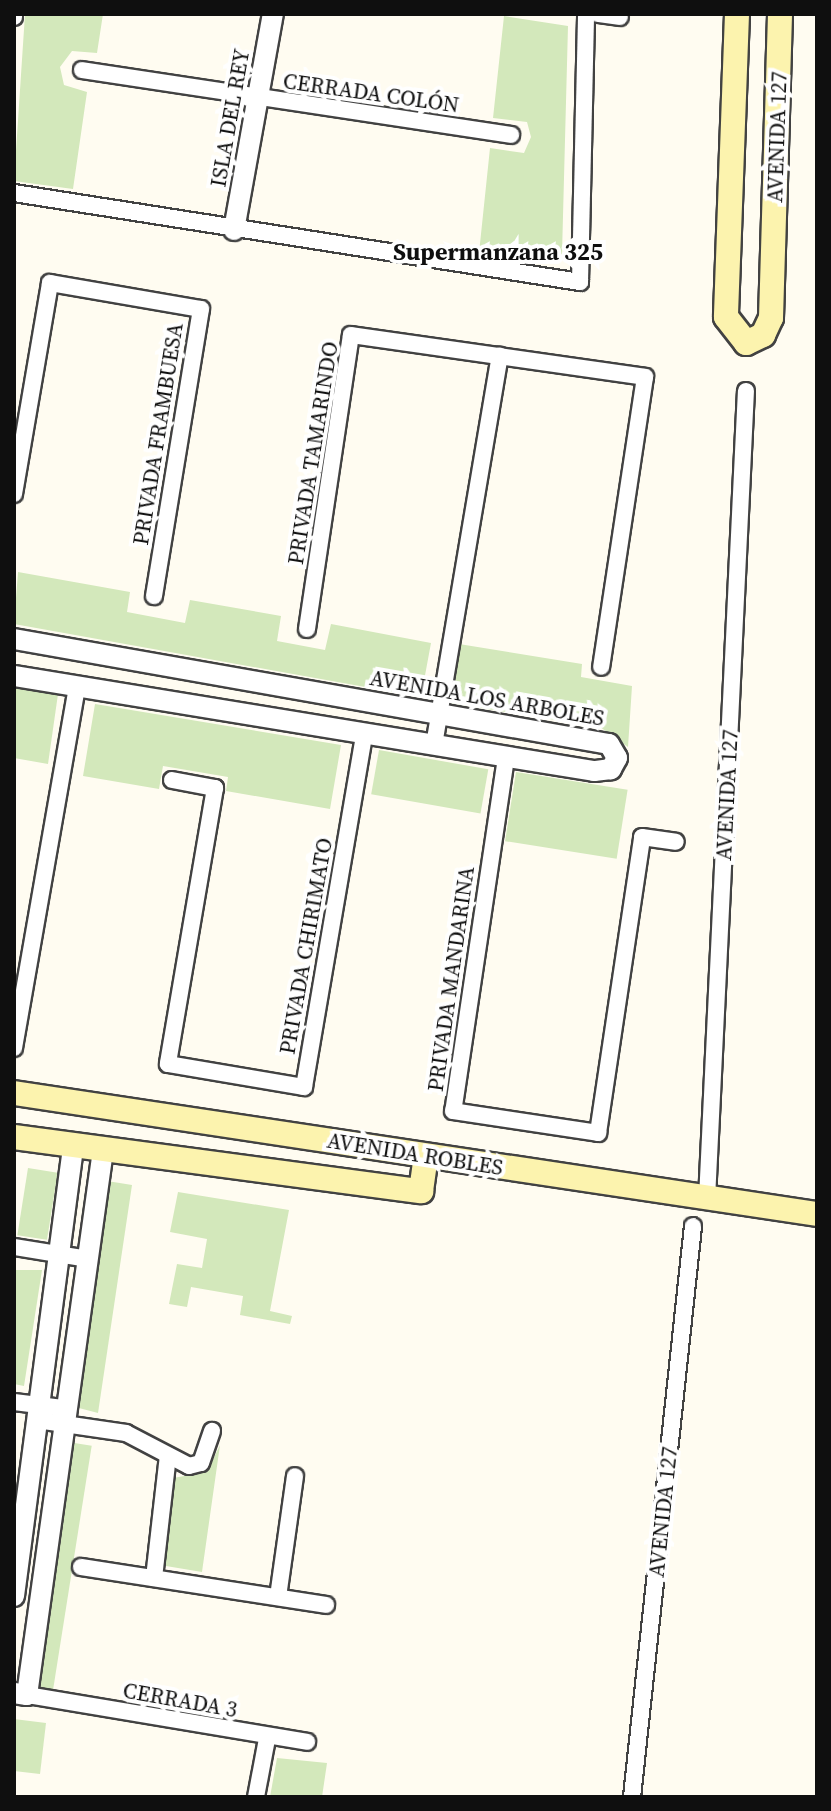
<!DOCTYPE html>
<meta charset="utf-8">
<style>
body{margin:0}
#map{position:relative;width:831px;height:1811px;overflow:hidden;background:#fffcf1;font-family:"Source Serif 4",serif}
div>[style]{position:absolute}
.green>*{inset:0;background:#d3e8bb;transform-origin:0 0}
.roads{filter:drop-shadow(2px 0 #424242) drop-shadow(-2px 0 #424242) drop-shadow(0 2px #424242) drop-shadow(0 -2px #424242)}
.minor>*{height:16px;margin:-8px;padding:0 8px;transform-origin:8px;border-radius:8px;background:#fff}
.tertiary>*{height:20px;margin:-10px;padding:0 10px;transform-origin:10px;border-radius:10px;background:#fff}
.secondary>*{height:24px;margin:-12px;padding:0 12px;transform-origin:12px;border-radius:12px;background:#fcf3ae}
span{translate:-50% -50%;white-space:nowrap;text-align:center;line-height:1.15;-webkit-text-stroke:8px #fff;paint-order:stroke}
.street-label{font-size:22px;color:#0f0f0f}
.neighbourhood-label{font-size:24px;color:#0f0f0f;font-weight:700}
.frame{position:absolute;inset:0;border:16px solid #0f0f0f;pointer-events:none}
</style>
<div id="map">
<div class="green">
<div style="clip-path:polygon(25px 14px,103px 14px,97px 53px,72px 51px,60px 67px,64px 85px,87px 92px,73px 189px,14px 181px)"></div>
<div style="clip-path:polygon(504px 16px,568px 26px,562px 254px,550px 264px,479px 253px,490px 148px,524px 153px,531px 137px,527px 122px,493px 118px)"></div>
<div style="clip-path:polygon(18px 572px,130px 592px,127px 612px,185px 623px,190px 600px,281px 616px,277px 641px,325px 650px,331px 624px,431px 643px,421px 697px,14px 624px)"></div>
<div style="clip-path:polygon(459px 644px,582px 664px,581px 677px,632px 686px,628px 747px,600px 727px,449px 703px)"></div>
<div style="clip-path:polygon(14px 686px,58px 694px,48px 764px,14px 758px)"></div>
<div style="clip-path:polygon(95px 704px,341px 745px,330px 809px,226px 791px,228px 777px,163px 766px,159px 789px,83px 776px)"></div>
<div style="left:379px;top:750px;width:111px;height:45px;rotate:10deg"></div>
<div style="left:516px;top:772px;width:113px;height:70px;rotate:9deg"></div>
<div style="left:28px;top:1168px;width:30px;height:68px;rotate:9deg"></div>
<div style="clip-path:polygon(101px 1180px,132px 1185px,98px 1413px,75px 1407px)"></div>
<div style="clip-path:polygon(178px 1192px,289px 1210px,270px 1311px,292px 1316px,290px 1324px,240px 1315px,243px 1296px,191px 1287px,187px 1307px,169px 1304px,177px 1264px,202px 1268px,207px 1239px,170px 1232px)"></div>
<div style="clip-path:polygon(14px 1270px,42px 1270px,24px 1386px,14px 1384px)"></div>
<div style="left:68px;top:1442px;width:24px;height:248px;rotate:9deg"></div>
<div style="clip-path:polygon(220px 1445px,202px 1572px,160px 1565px,173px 1478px,207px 1472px)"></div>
<div style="clip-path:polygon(14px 1719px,46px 1723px,40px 1774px,14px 1771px)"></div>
<div style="clip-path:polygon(277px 1758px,327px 1763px,322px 1797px,270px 1797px)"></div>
</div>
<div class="roads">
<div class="minor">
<div style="left:598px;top:14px;width:22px;rotate:8deg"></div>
<div style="left:14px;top:17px;width:3px;rotate:-90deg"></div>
<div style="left:82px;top:70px;width:434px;rotate:8.6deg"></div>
<div style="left:14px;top:193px;width:573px;rotate:8.94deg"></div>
<div style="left:580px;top:282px;width:268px;rotate:-88.7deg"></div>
<div style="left:14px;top:494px;width:214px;rotate:-80.3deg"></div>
<div style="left:50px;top:283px;width:153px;rotate:9.8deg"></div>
<div style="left:201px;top:309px;width:291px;rotate:99.3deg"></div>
<div style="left:307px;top:629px;width:297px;rotate:-81.5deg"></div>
<div style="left:351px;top:335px;width:297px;rotate:8.1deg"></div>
<div style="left:645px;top:377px;width:293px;rotate:98.6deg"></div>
<div style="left:434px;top:745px;width:395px;rotate:-80.4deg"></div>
<div style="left:506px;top:758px;width:357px;rotate:98.5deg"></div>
<div style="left:453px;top:1111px;width:147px;rotate:8.6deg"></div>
<div style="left:598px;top:1133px;width:299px;rotate:-81.5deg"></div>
<div style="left:642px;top:837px;width:34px;rotate:8deg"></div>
<div style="left:172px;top:780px;width:44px;rotate:10.5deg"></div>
<div style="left:215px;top:788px;width:280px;rotate:99.7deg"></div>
<div style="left:168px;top:1064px;width:138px;rotate:9.6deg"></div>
<div style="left:304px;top:1087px;width:357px;rotate:-80.3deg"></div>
<div style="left:14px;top:1048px;width:367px;rotate:-80.1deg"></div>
<div style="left:707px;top:1199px;width:809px;rotate:-87.24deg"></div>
<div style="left:14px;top:1247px;width:75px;rotate:9.2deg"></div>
<div style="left:14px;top:1402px;width:49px;rotate:7deg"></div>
<div style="left:37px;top:1420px;width:90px;rotate:8.3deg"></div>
<div style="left:126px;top:1433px;width:71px;rotate:27.6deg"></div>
<div style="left:189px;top:1466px;width:12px;rotate:-14deg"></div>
<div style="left:201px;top:1463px;width:34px;rotate:-71deg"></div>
<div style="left:81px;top:1567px;width:248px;rotate:8.8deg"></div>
<div style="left:154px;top:1578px;width:123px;rotate:-83.5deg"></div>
<div style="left:278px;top:1597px;width:122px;rotate:-82deg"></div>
<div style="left:27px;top:1695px;width:284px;rotate:9.5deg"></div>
<div style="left:256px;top:1797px;width:59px;rotate:-79.3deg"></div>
<div style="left:632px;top:1797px;width:574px;rotate:-83.9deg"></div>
</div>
<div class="tertiary">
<div style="left:234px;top:230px;width:219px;rotate:-79.8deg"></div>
<div style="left:14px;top:639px;width:604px;rotate:10.01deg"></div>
<div style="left:609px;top:744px;width:16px;rotate:60deg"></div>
<div style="left:617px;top:758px;width:13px;rotate:119deg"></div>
<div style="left:611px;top:769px;width:17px;rotate:173deg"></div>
<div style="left:594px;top:771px;width:588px;rotate:-170.7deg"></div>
<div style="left:14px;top:1596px;width:454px;rotate:-82.5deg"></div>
<div style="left:14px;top:1693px;width:13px;rotate:9deg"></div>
<div style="left:27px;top:1695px;width:550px;rotate:-82.06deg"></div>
</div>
<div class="secondary">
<div style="left:737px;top:14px;width:303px;rotate:92.1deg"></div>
<div style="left:726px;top:317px;width:33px;rotate:52deg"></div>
<div style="left:746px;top:343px;width:19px;rotate:-25deg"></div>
<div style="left:763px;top:335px;width:19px;rotate:-65deg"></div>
<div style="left:771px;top:318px;width:304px;rotate:-88.3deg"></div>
<div style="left:14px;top:1093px;width:812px;rotate:8.57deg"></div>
<div style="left:14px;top:1137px;width:411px;rotate:7.6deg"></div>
<div style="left:421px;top:1191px;width:35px;rotate:-82deg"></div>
</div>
</div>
<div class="street-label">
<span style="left:371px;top:93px;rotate:8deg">CERRADA COLÓN</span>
<span style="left:230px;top:118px;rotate:-80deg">ISLA DEL REY</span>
<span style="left:777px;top:137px;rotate:-88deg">AVENIDA 127</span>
<span style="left:158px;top:434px;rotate:-81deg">PRIVADA FRAMBUESA</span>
<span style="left:313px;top:453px;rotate:-81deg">PRIVADA TAMARINDO</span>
<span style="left:487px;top:698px;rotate:10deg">AVENIDA LOS ARBOLES</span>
<span style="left:727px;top:795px;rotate:-87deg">AVENIDA 127</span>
<span style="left:306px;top:946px;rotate:-80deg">PRIVADA CHIRIMATO</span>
<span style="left:451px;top:979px;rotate:-82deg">PRIVADA MANDARINA</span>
<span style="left:415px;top:1154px;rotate:9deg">AVENIDA ROBLES</span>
<span style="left:663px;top:1512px;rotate:-84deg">AVENIDA 127</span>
<span style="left:180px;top:1700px;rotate:10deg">CERRADA 3</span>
</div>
<div class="neighbourhood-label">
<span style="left:498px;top:252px">Supermanzana 325</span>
</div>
<div class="frame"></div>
</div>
